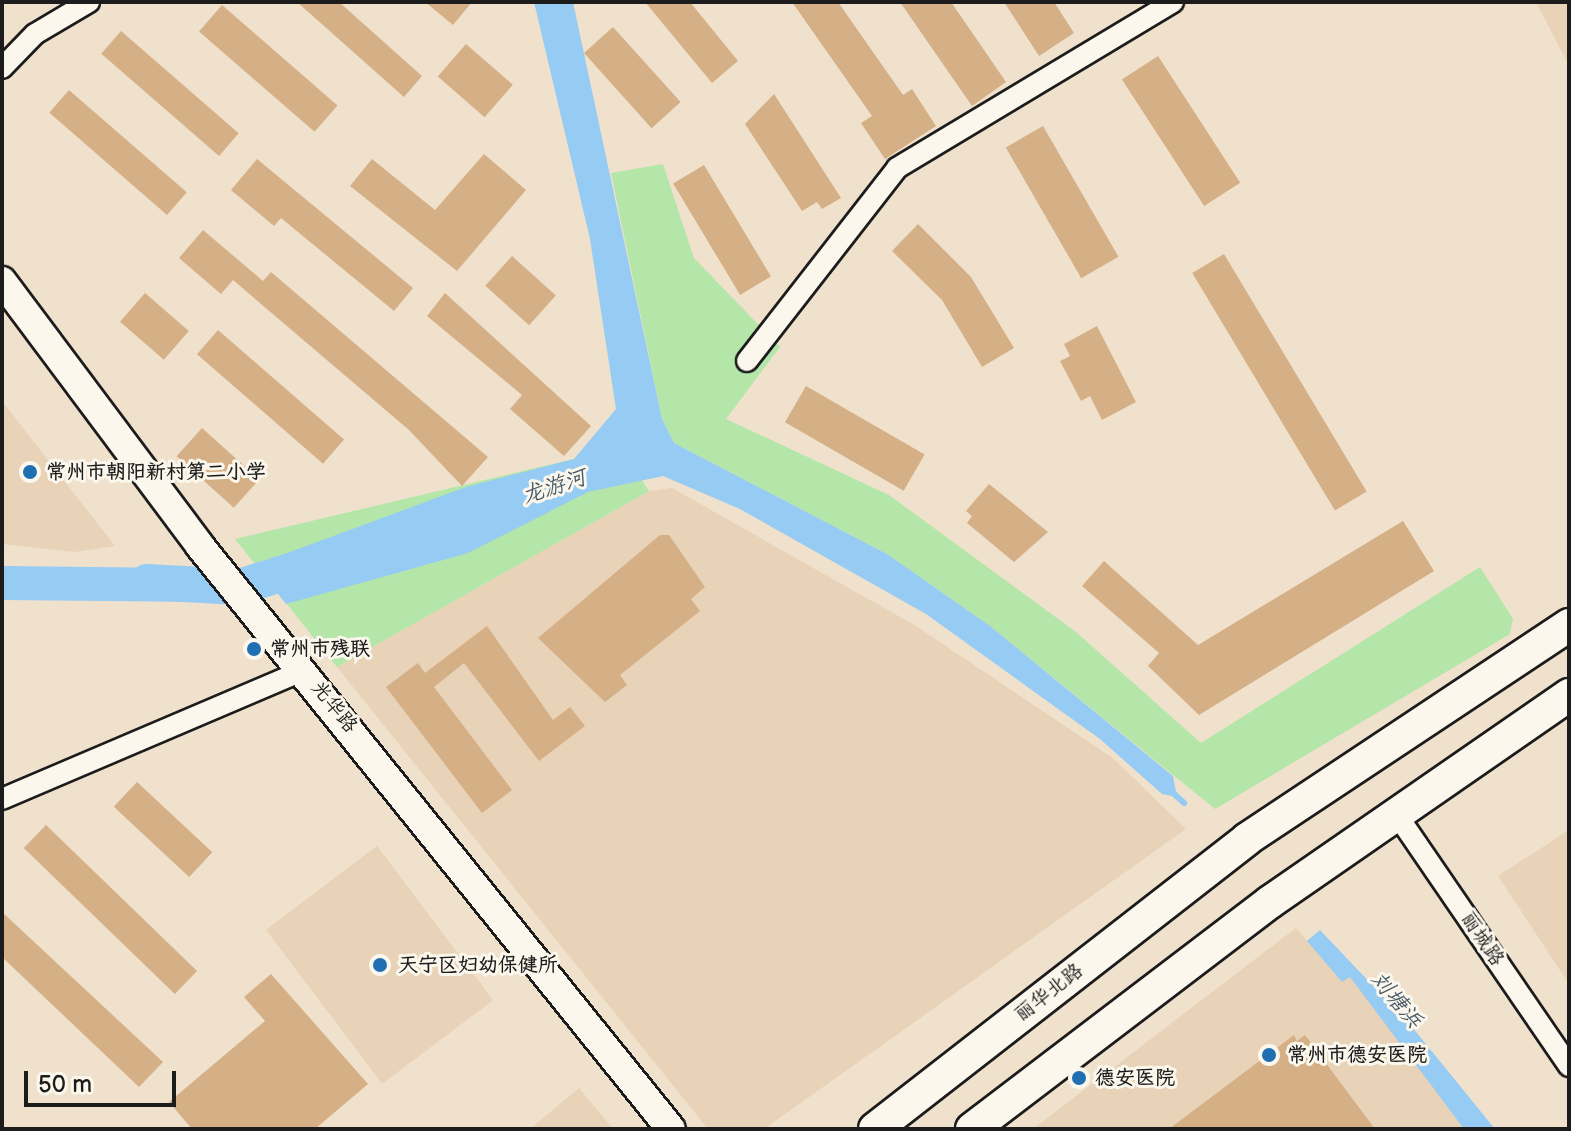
<!DOCTYPE html>
<meta charset="utf-8">
<style>
body{margin:0}
#map{position:relative;width:1571px;height:1131px;overflow:hidden;background:#f0e1cd;font-family:"Balsamiq Sans","LXGW WenKai TC",sans-serif}
div>[style]{position:absolute}
.built>*{inset:0;background:#e8d2b8;transform-origin:0 0}
.green>*{inset:0;background:#b3e6a8}
.water>*{inset:0;background:#96cbf4}
.stream>*{height:6px;margin:-3px;padding:0 3px;transform-origin:3px;border-radius:3px;background:#96cbf4}
.river>*{height:36px;margin:-18px;padding:0 18px;transform-origin:18px;border-radius:18px;background:#96cbf4}
.building>*{inset:0;background:#d5af86;transform-origin:0 0}
.roads{filter:drop-shadow(2px 0 #1c1c1c) drop-shadow(-2px 0 #1c1c1c) drop-shadow(0 2px #1c1c1c) drop-shadow(0 -2px #1c1c1c)}
.street>*{height:20px;margin:-10px;padding:0 10px;transform-origin:10px;border-radius:10px;background:#fbf7ec}
.secondary>*{height:28px;margin:-14px;padding:0 14px;transform-origin:14px;border-radius:14px;background:#fbf7ec}
.primary>*{height:32px;margin:-16px;padding:0 16px;transform-origin:16px;border-radius:16px;background:#fbf7ec}
.dots>*{width:22px;height:22px;translate:-50% -50%;box-sizing:border-box;border:4px solid #fbf7ec;border-radius:50%}
span{translate:-50% -50%;white-space:nowrap;text-align:center;line-height:1.15;-webkit-text-stroke:6px #fbf7ec;paint-order:stroke}
.poi-label{font-size:20px;color:#1c1c1c;font-weight:700}
.left{translate:0 -50%;text-align:left}
.street-label{font-size:20px;color:#1c1c1c}
.water-label{font-size:22px;color:#475968;font-style:italic}
.frame{position:absolute;inset:0;border:4px solid #1c1c1c;pointer-events:none}
.scale{position:absolute;left:24px;top:1071px;width:152px;height:36px;box-sizing:border-box;border:4px solid #1c1c1c;border-top:0;padding-left:10px;font-size:24px;line-height:28px;white-space:nowrap;color:#1c1c1c;-webkit-text-stroke:6px #fbf7ec;paint-order:stroke}
</style>
<div id="map">
<div class="built">
<div style="clip-path:polygon(1536px 2px,1569px 2px,1569px 66px)"></div>
<div style="clip-path:polygon(2px 401px,115px 546px,75px 552px,2px 544px)"></div>
<div style="clip-path:polygon(672px 488px,916px 626px,1114px 759px,1186px 829px,764px 1129px,708px 1129px,337px 667px,649px 491px)"></div>
<div style="clip-path:polygon(1569px 830px,1569px 984px,1498px 876px)"></div>
<div style="left:377px;top:846px;width:193px;height:139px;rotate:53deg"></div>
<div style="clip-path:polygon(1296px 928px,1342px 981px,1350px 976px,1464px 1129px,1033px 1129px)"></div>
<div style="clip-path:polygon(579px 1088px,613px 1129px,530px 1129px)"></div>
</div>
<div class="green">
<div style="clip-path:polygon(663px 164px,694px 258px,780px 347px,726px 419px,889px 495px,1076px 632px,1201px 743px,1480px 567px,1513px 619px,1510px 634px,1215px 809px,990px 626px,887px 554px,674px 443px,662px 419px,611px 173px)"></div>
<div style="clip-path:polygon(605px 424px,649px 491px,337px 667px,235px 539px,574px 459px)"></div>
</div>
<div class="water">
<div style="clip-path:polygon(534px 2px,573px 2px,662px 419px,674px 443px,887px 554px,990px 626px,1173px 776px,1177px 797px,1162px 794px,1100px 739px,926px 614px,740px 509px,663px 476px,588px 492px,468px 553px,286px 604px,255px 565px,466px 487px,574px 459px,616px 409px,590px 239px)"></div>
<div style="clip-path:polygon(2px 566px,179px 568px,211px 602px,2px 600px)"></div>
<div style="clip-path:polygon(1320px 930px,1412px 1027px,1495px 1129px,1464px 1129px,1350px 977px,1342px 982px,1307px 941px)"></div>
</div>
<div class="stream">
<div style="left:1173px;top:793px;width:15px;rotate:42deg"></div>
</div>
<div class="river">
<div style="left:147px;top:582px;width:92px;rotate:3.1deg"></div>
<div style="left:239px;top:587px;width:77px;rotate:-17.3deg"></div>
</div>
<div class="building">
<div style="clip-path:polygon(297px 2px,339px 2px,422px 76px,404px 97px)"></div>
<div style="clip-path:polygon(425px 2px,472px 2px,453px 25px)"></div>
<div style="clip-path:polygon(645px 2px,690px 2px,738px 61px,712px 83px)"></div>
<div style="clip-path:polygon(792px 2px,838px 2px,903px 95px,912px 89px,936px 126px,885px 159px,861px 123px,872px 116px)"></div>
<div style="clip-path:polygon(900px 2px,951px 2px,1006px 82px,972px 106px)"></div>
<div style="clip-path:polygon(1004px 2px,1054px 2px,1074px 33px,1039px 56px)"></div>
<div style="left:222px;top:5px;width:153px;height:35px;rotate:41deg"></div>
<div style="left:613px;top:27px;width:101px;height:39px;rotate:48deg"></div>
<div style="left:121px;top:31px;width:156px;height:30px;rotate:41deg"></div>
<div style="left:466px;top:44px;width:62px;height:43px;rotate:41deg"></div>
<div style="left:1158px;top:56px;width:151px;height:43px;rotate:57deg"></div>
<div style="left:69px;top:90px;width:156px;height:30px;rotate:41deg"></div>
<div style="clip-path:polygon(774px 94px,841px 198px,822px 209px,817px 202px,802px 211px,745px 124px)"></div>
<div style="left:1043px;top:126px;width:151px;height:43px;rotate:60deg"></div>
<div style="clip-path:polygon(484px 154px,526px 190px,457px 271px,350px 186px,372px 159px,435px 210px)"></div>
<div style="clip-path:polygon(257px 159px,413px 288px,394px 311px,281px 218px,274px 226px,231px 190px)"></div>
<div style="left:704px;top:165px;width:130px;height:36px;rotate:59deg"></div>
<div style="clip-path:polygon(918px 224px,971px 277px,1014px 348px,982px 367px,942px 300px,892px 251px)"></div>
<div style="clip-path:polygon(203px 230px,263px 281px,271px 272px,488px 457px,462px 486px,409px 430px,233px 280px,221px 294px,179px 258px)"></div>
<div style="left:1224px;top:254px;width:277px;height:37px;rotate:59deg"></div>
<div style="left:512px;top:256px;width:59px;height:40px;rotate:42deg"></div>
<div style="left:145px;top:293px;width:58px;height:38px;rotate:41deg"></div>
<div style="clip-path:polygon(445px 293px,591px 426px,564px 456px,510px 409px,522px 395px,427px 316px)"></div>
<div style="clip-path:polygon(1097px 326px,1136px 402px,1102px 420px,1090px 396px,1081px 401px,1060px 361px,1070px 356px,1064px 344px)"></div>
<div style="left:218px;top:330px;width:167px;height:32px;rotate:41deg"></div>
<div style="left:806px;top:386px;width:137px;height:42px;rotate:30deg"></div>
<div style="left:202px;top:428px;width:77px;height:38px;rotate:42deg"></div>
<div style="clip-path:polygon(989px 484px,1048px 532px,1014px 562px,967px 523px,972px 516px,966px 511px)"></div>
<div style="clip-path:polygon(1403px 521px,1434px 571px,1199px 715px,1148px 666px,1159px 653px,1082px 586px,1104px 561px,1198px 645px)"></div>
<div style="clip-path:polygon(660px 535px,669px 535px,705px 587px,691px 599px,700px 611px,620px 675px,627px 685px,605px 702px,538px 638px)"></div>
<div style="clip-path:polygon(487px 626px,553px 720px,570px 707px,585px 726px,539px 761px,464px 663px,434px 687px,512px 790px,482px 813px,386px 687px,418px 663px,425px 673px)"></div>
<div style="left:137px;top:782px;width:103px;height:34px;rotate:43deg"></div>
<div style="left:46px;top:825px;width:210px;height:32px;rotate:44deg"></div>
<div style="clip-path:polygon(2px 912px,163px 1062px,139px 1087px,2px 957px)"></div>
<div style="clip-path:polygon(271px 974px,368px 1084px,315px 1129px,192px 1129px,169px 1102px,265px 1021px,244px 997px)"></div>
<div style="clip-path:polygon(1294px 1035px,1297px 1041px,1305px 1035px,1375px 1129px,1169px 1129px)"></div>
</div>
<div class="roads">
<div class="street">
<div style="left:2px;top:68px;width:47px;rotate:-45.9deg"></div>
<div style="left:35px;top:34px;width:63px;rotate:-30.7deg"></div>
<div style="left:747px;top:361px;width:244px;rotate:-52.1deg"></div>
<div style="left:897px;top:168px;width:322px;rotate:-31deg"></div>
<div style="left:2px;top:799px;width:328px;rotate:-23.1deg"></div>
<div style="left:1395px;top:812px;width:308px;rotate:55.6deg"></div>
</div>
<div class="secondary">
<div style="left:2px;top:281px;width:331px;rotate:53.2deg"></div>
<div style="left:200px;top:546px;width:749px;rotate:51.07deg"></div>
</div>
<div class="primary">
<div style="left:875px;top:1129px;width:472px;rotate:-37.9deg"></div>
<div style="left:1247px;top:839px;width:387px;rotate:-33.6deg"></div>
<div style="left:972px;top:1129px;width:375px;rotate:-37.3deg"></div>
<div style="left:1270px;top:902px;width:364px;rotate:-34.7deg"></div>
</div>
</div>
<div class="dots">
<div style="left:30px;top:472px;background:#1f6fb2"></div>
<div style="left:254px;top:649px;background:#1f6fb2"></div>
<div style="left:380px;top:965px;background:#1f6fb2"></div>
<div style="left:1269px;top:1055px;background:#1f6fb2"></div>
<div style="left:1079px;top:1078px;background:#1f6fb2"></div>
</div>
<div class="poi-label">
<span class="left" style="left:46px;top:472px">常州市朝阳新村第二小学</span>
<span class="left" style="left:270px;top:649px">常州市残联</span>
<span class="left" style="left:398px;top:965px">天宁区妇幼保健所</span>
<span class="left" style="left:1287px;top:1055px">常州市德安医院</span>
<span class="left" style="left:1095px;top:1078px">德安医院</span>
</div>
<div class="street-label">
<span style="left:334px;top:707px;rotate:51deg">光华路</span>
<span style="left:1482px;top:939px;rotate:56deg">丽城路</span>
<span style="left:1049px;top:993px;rotate:-38deg">丽华北路</span>
</div>
<div class="water-label">
<span style="left:554px;top:487px;rotate:-18deg">龙游河</span>
<span style="left:1396px;top:1000px;rotate:50deg">刘塘浜</span>
</div>
<div class="frame"></div>
<div class="scale">50 m</div>
</div>
